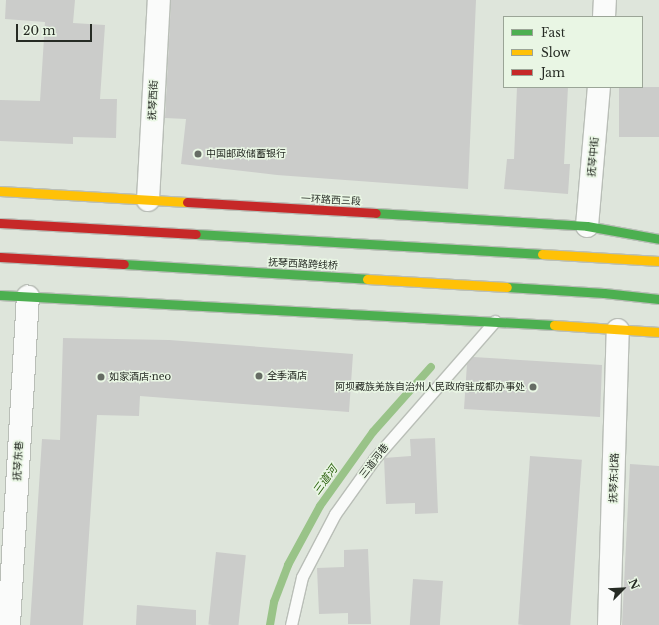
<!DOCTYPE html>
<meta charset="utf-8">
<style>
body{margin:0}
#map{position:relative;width:659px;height:625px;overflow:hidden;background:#dee5db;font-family:"Libre Baskerville","Noto Sans SC",serif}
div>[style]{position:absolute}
.stream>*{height:8px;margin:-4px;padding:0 4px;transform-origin:4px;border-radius:4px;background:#99c388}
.building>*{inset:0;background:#cbccca;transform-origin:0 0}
.roads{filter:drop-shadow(1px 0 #b9beb7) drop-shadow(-1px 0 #b9beb7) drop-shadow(0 1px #b9beb7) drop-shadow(0 -1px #b9beb7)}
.lane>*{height:11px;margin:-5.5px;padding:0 5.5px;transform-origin:5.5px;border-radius:5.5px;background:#fafbfa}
.street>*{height:22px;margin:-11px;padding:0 11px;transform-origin:11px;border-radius:11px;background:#fafbfa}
.fast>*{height:9px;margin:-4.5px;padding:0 4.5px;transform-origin:4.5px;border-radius:4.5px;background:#4caf50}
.slow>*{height:9px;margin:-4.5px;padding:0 4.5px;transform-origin:4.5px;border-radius:4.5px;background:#ffc107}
.jam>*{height:9px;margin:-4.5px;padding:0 4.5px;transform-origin:4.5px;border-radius:4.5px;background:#c62828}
.dots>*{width:11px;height:11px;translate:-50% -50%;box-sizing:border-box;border:2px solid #e9f6e4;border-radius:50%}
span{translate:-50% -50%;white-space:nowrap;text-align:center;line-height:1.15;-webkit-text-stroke:3px #e9f6e4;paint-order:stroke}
.street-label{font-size:10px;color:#262b24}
.poi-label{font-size:10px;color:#262b24}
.left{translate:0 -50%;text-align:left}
.right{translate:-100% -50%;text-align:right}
.water-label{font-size:11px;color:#2a5f0c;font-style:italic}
.legend{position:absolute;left:503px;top:16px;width:140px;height:72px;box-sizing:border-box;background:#e9f6e4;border:1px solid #9ba597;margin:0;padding:5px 7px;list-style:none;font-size:12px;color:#262b24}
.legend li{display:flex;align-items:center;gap:8px;height:20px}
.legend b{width:20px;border:1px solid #9ba597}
.north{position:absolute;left:603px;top:569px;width:40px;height:40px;-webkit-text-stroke:3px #e9f6e4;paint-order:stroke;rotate:66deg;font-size:11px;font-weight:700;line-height:16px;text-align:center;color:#262b24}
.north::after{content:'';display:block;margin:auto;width:14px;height:18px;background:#262b24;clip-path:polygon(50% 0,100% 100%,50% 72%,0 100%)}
.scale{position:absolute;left:16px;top:24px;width:76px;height:18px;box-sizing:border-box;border:2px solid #262b24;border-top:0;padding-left:5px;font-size:12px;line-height:14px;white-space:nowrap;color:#262b24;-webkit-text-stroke:3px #e9f6e4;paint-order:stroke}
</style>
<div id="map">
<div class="stream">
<div style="left:270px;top:625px;width:23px;rotate:-80deg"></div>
<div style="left:274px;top:602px;width:40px;rotate:-69deg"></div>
<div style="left:288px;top:565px;width:67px;rotate:-61.5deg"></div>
<div style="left:320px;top:506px;width:91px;rotate:-54.4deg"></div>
<div style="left:373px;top:432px;width:87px;rotate:-48.3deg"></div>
</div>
<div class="building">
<div style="clip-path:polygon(6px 0,75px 0,73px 23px,105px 25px,100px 99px,117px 99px,116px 138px,73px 137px,73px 144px,0 141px,0 100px,40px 101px,45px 22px,5px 19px)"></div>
<div style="clip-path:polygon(171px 0,476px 0,468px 189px,277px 175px,181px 164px,186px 119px,165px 118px)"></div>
<div style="clip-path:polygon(517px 87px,568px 87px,564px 164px,570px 164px,568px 194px,504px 189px,507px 159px,514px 159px)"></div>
<div style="left:619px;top:87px;width:40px;height:50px"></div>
<div style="clip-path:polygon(63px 338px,169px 340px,353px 354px,349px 412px,140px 396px,139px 416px,97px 415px,83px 625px,30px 625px,42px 439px,60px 440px)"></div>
<div style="clip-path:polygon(473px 357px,602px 365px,600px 417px,464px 409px,467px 364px)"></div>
<div style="clip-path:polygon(435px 438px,438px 513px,415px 514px,415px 503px,386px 504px,384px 458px,411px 456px,410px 439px)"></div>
<div style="left:530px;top:456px;width:52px;height:169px;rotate:4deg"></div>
<div style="clip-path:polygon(630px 464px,659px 466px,659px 625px,622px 625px)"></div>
<div style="clip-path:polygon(368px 549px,371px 624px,348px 624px,348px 613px,319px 614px,317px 568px,344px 567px,344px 550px)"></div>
<div style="left:216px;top:552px;width:30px;height:73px;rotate:6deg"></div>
<div style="left:413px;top:579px;width:30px;height:46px;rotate:4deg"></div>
<div style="clip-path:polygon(137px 605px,196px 610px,196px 625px,136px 625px)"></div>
</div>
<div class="roads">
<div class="lane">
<div style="left:291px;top:625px;width:49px;rotate:-77.1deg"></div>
<div style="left:302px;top:577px;width:71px;rotate:-62.4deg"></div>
<div style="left:335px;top:514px;width:69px;rotate:-54.5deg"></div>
<div style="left:375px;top:458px;width:182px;rotate:-48.8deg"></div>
</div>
<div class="street">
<div style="left:604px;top:17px;width:17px;rotate:-87deg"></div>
<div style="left:148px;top:200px;width:200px;rotate:-86.9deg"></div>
<div style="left:587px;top:226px;width:140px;rotate:-85.1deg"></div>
<div style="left:9px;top:625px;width:329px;rotate:-86.7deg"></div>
<div style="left:609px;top:625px;width:295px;rotate:-88.3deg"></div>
</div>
<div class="fast">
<div style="left:376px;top:213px;width:211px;rotate:3.5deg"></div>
<div style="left:587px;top:226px;width:73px;rotate:10.2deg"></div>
<div style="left:196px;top:234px;width:347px;rotate:3.3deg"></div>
<div style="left:124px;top:264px;width:243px;rotate:3.5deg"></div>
<div style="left:507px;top:287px;width:97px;rotate:3.5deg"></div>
<div style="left:604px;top:293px;width:55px;rotate:6.2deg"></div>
<div style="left:0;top:295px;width:555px;rotate:3.1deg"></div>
</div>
<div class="slow">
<div style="left:0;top:191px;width:187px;rotate:3.4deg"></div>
<div style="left:542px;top:254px;width:117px;rotate:3.4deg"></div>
<div style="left:367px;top:279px;width:140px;rotate:3.3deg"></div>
<div style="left:554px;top:325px;width:105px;rotate:3.8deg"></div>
</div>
<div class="jam">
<div style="left:187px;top:202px;width:189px;rotate:3.3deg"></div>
<div style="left:0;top:223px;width:196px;rotate:3.2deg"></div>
<div style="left:0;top:257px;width:124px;rotate:3.2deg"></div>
</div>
</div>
<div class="dots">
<div style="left:198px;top:154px;background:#666c64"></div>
<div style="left:259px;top:376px;background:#666c64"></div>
<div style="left:101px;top:377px;background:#666c64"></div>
<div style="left:533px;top:387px;background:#666c64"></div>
</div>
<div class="street-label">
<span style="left:153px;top:100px;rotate:-87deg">抚琴西街</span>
<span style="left:593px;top:157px;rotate:-85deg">抚琴中街</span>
<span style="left:331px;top:200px;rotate:3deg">一环路西三段</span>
<span style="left:303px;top:264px;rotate:3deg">抚琴西路跨线桥</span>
<span style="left:18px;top:461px;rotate:-87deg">抚琴东巷</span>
<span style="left:374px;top:461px;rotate:-52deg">三道河巷</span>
<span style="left:614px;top:478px;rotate:-88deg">抚琴东北路</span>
</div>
<div class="poi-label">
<span class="left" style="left:206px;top:154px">中国邮政储蓄银行</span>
<span class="left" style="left:267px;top:376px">全季酒店</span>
<span class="left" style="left:109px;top:377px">如家酒店·neo</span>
<span class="right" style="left:525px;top:387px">阿坝藏族羌族自治州人民政府驻成都办事处</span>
</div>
<div class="water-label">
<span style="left:325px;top:480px;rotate:-54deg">三道河</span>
</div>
<ul class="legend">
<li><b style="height:5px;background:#4caf50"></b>Fast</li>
<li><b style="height:5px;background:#ffc107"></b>Slow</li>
<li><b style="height:5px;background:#c62828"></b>Jam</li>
</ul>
<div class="north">N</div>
<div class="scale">20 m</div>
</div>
